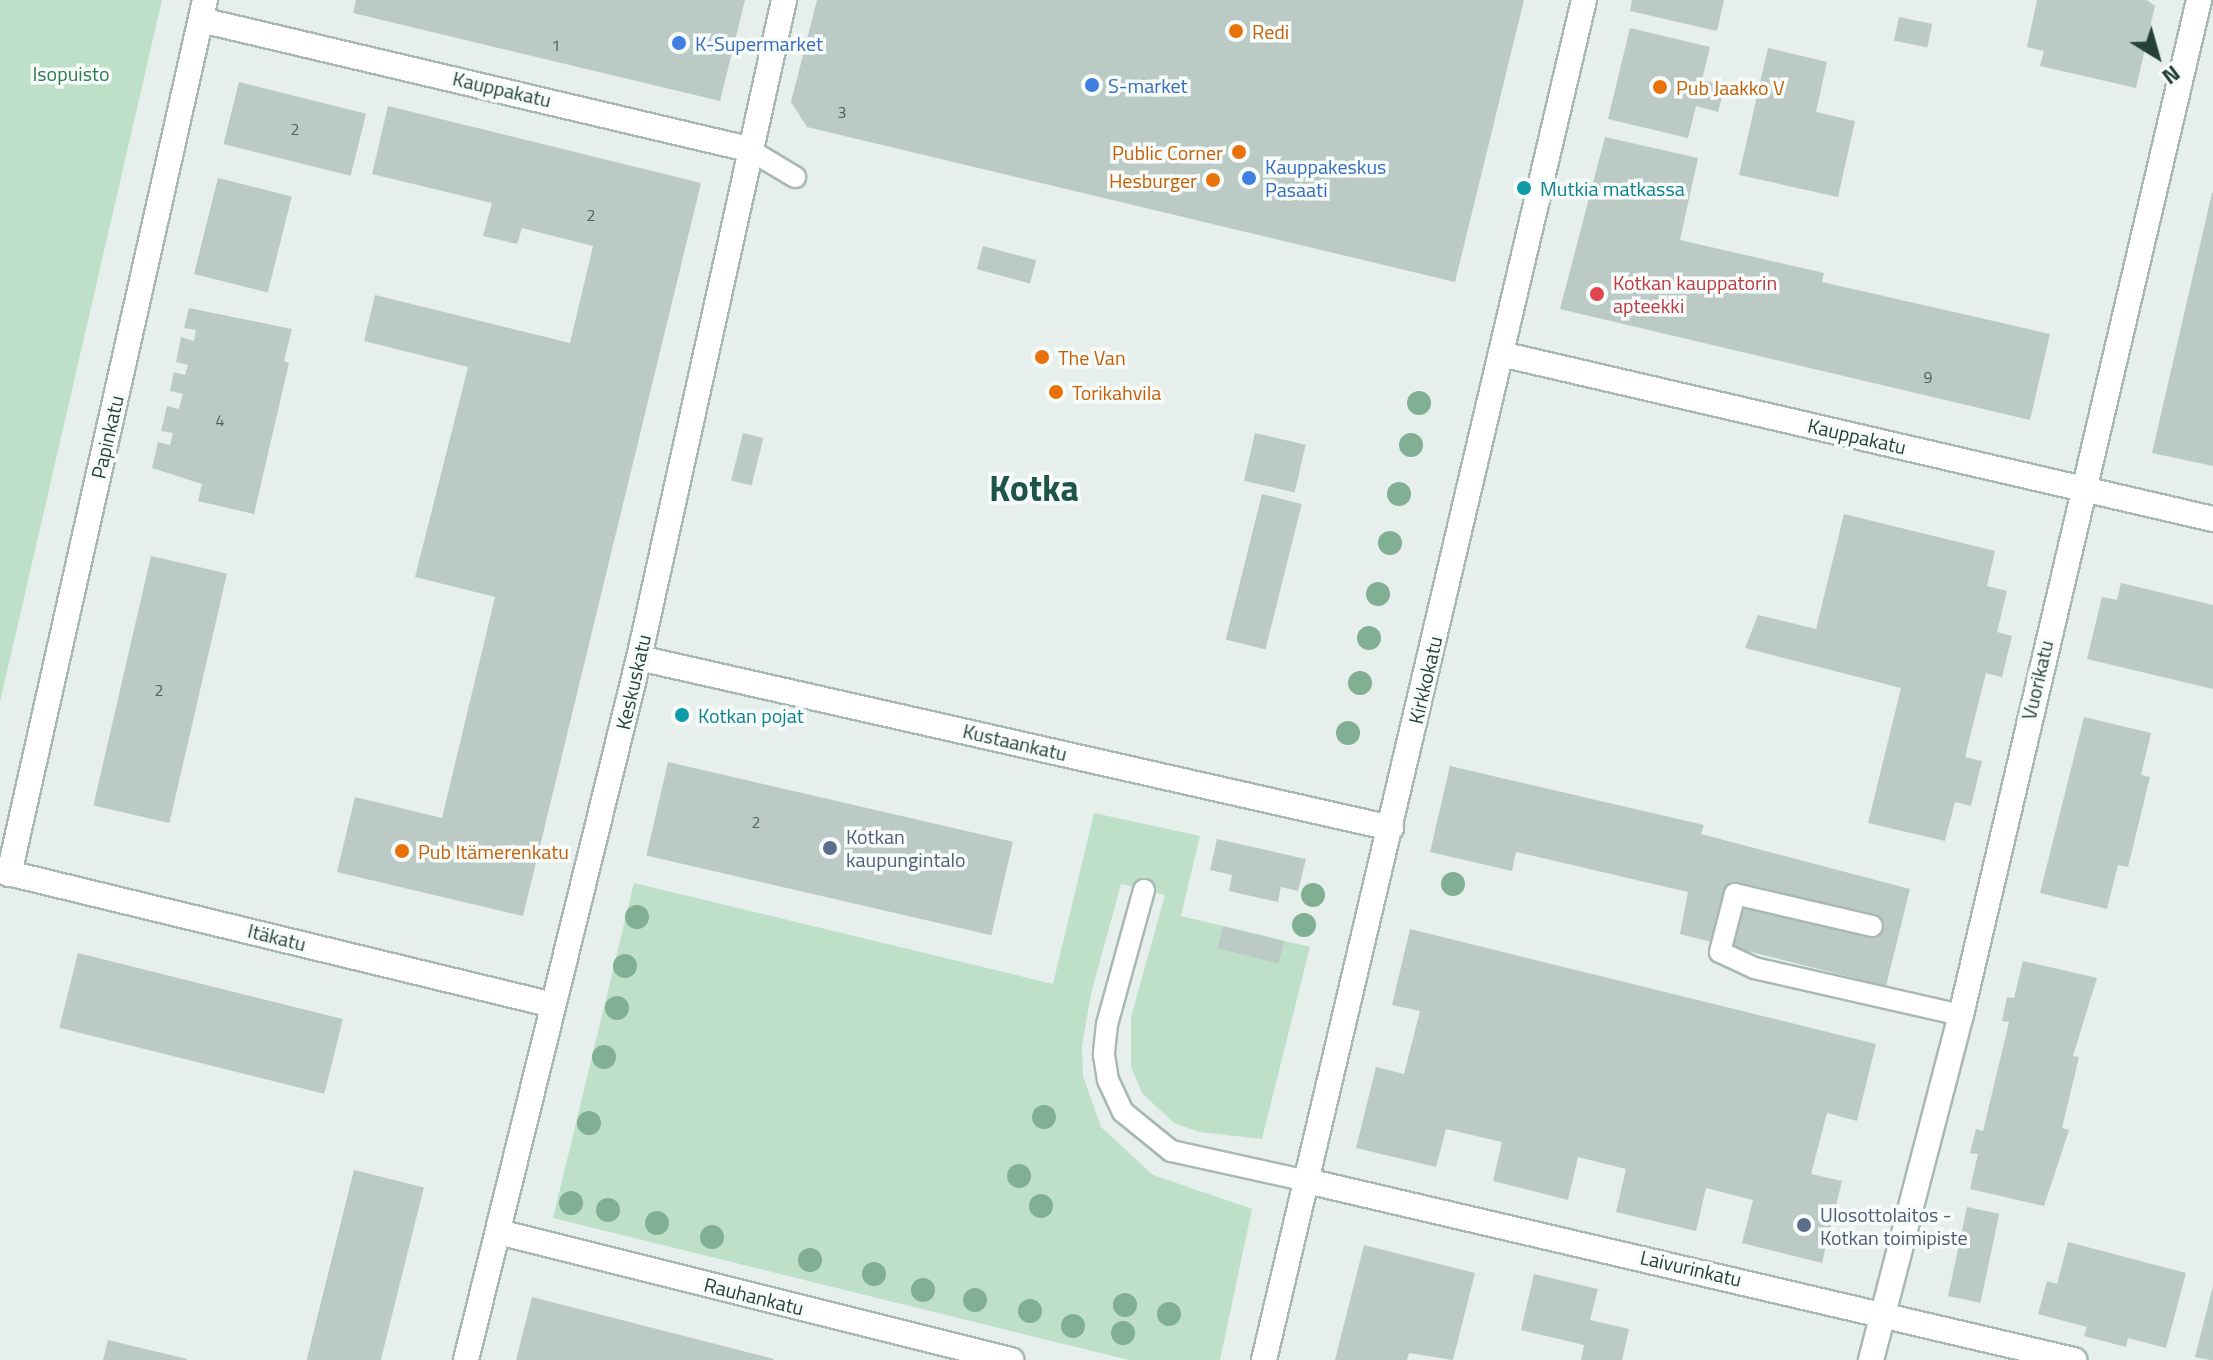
<!DOCTYPE html>
<meta charset="utf-8">
<style>
body{margin:0}
#map{position:relative;width:2213px;height:1360px;overflow:hidden;background:#e6efeb;font-family:"Titillium Web",sans-serif}
div>[style]{position:absolute}
.green>*{inset:0;background:#bfe0c8}
.building>*{inset:0;background:#bbcac4;transform-origin:0 0}
.roads{filter:drop-shadow(2px 0 #a8b8b2) drop-shadow(-2px 0 #a8b8b2) drop-shadow(0 2px #a8b8b2) drop-shadow(0 -2px #a8b8b2)}
.service>*{height:20px;margin:-10px;padding:0 10px;transform-origin:10px;border-radius:10px;background:#fff}
.minor>*{height:24px;margin:-12px;padding:0 12px;transform-origin:12px;border-radius:12px;background:#fff}
.secondary>*{height:24px;margin:-12px;padding:0 12px;transform-origin:12px;border-radius:12px;background:#fff}
.trees>*{width:24px;height:24px;margin:-12px;border-radius:50%;background:#80af93}
.dots>*{width:22px;height:22px;translate:-50% -50%;box-sizing:border-box;border:4px solid #f7fbf9;border-radius:50%}
span{translate:-50% -50%;white-space:nowrap;text-align:center;line-height:1.15;-webkit-text-stroke:7px #f7fbf9;paint-order:stroke}
.number-label{font-size:16px;color:#4a645c}
.number-label span{-webkit-text-stroke-width:0}
.food-label{font-size:20px;color:#c56008}
.left{translate:0 -50%;text-align:left}
.right{translate:-100% -50%;text-align:right}
.shop-label{font-size:20px;color:#366cbe}
.park-label{font-size:20px;color:#2d7a4b}
.street-label{font-size:20px;color:#24423a}
.culture-label{font-size:20px;color:#0d838f}
.health-label{font-size:20px;color:#be3a42}
.service-label{font-size:20px;color:#4e5e75}
.town-label{font-size:36px;color:#1f5548;font-weight:700}
.north{position:absolute;left:2117px;top:16px;width:80px;height:80px;-webkit-text-stroke:6px #f7fbf9;paint-order:stroke;rotate:143deg;font-size:22px;font-weight:700;line-height:32px;text-align:center;color:#24423a}
.north::after{content:'';display:block;margin:auto;width:28px;height:36px;background:#24423a;clip-path:polygon(50% 0,100% 100%,50% 72%,0 100%)}
</style>
<div id="map">
<div class="green">
<div style="clip-path:polygon(0 0,162px 0,0 702px)"></div>
<div style="clip-path:polygon(1094px 813px,1200px 836px,1181px 916px,1310px 947px,1262px 1139px,1199px 1132px,1174px 1123px,1142px 1093px,1131px 1067px,1131px 1017px,1165px 895px,1121px 884px,1091px 994px,1082px 1046px,1083px 1076px,1101px 1127px,1153px 1175px,1252px 1209px,1220px 1360px,1129px 1360px,553px 1218px,634px 883px,1053px 984px)"></div>
</div>
<div class="building">
<div style="clip-path:polygon(356px 0,745px 0,720px 101px,353px 13px)"></div>
<div style="clip-path:polygon(817px 0,1524px 0,1455px 282px,807px 127px,791px 102px)"></div>
<div style="clip-path:polygon(1632px 0,1724px 0,1717px 31px,1630px 11px)"></div>
<div style="clip-path:polygon(2037px 0,2147px 0,2155px 6px,2136px 88px,2040px 66px,2044px 51px,2027px 47px)"></div>
<div style="left:1899px;top:17px;width:34px;height:24px;rotate:12deg"></div>
<div style="clip-path:polygon(1630px 28px,1710px 47px,1702px 80px,1725px 86px,1718px 112px,1696px 106px,1688px 138px,1608px 119px)"></div>
<div style="clip-path:polygon(1768px 48px,1827px 62px,1816px 112px,1855px 121px,1838px 197px,1739px 175px)"></div>
<div style="left:239px;top:82px;width:131px;height:64px;rotate:14deg"></div>
<div style="clip-path:polygon(388px 106px,701px 183px,523px 916px,337px 872px,355px 797px,442px 818px,495px 597px,415px 577px,468px 367px,364px 341px,375px 295px,570px 343px,593px 246px,522px 228px,517px 244px,483px 236px,492px 203px,372px 174px)"></div>
<div style="clip-path:polygon(1605px 137px,1698px 158px,1680px 240px,1824px 273px,1822px 282px,2050px 334px,2030px 420px,1560px 309px)"></div>
<div style="left:218px;top:178px;width:76px;height:99px;rotate:14deg"></div>
<div style="clip-path:polygon(2212px 193px,2213px 193px,2213px 466px,2152px 453px)"></div>
<div style="left:983px;top:246px;width:55px;height:24px;rotate:15deg"></div>
<div style="clip-path:polygon(189px 308px,292px 329px,284px 361px,289px 363px,254px 514px,198px 501px,202px 484px,152px 468px,158px 442px,170px 445px,173px 433px,161px 431px,167px 406px,179px 409px,183px 394px,170px 391px,174px 372px,185px 375px,188px 365px,176px 362px,181px 337px,194px 341px,196px 330px,184px 328px)"></div>
<div style="left:743px;top:433px;width:21px;height:49px;rotate:14deg"></div>
<div style="left:1255px;top:433px;width:52px;height:49px;rotate:13deg"></div>
<div style="left:1262px;top:494px;width:41px;height:150px;rotate:14deg"></div>
<div style="clip-path:polygon(1844px 514px,1995px 551px,1987px 586px,2007px 591px,1997px 632px,2012px 636px,2002px 677px,1986px 673px,1965px 757px,1982px 761px,1971px 806px,1955px 802px,1945px 841px,1868px 823px,1901px 688px,1745px 648px,1758px 615px,1816px 629px)"></div>
<div style="left:151px;top:556px;width:78px;height:256px;rotate:13deg"></div>
<div style="clip-path:polygon(2121px 583px,2213px 605px,2213px 689px,2087px 659px,2102px 597px,2117px 600px)"></div>
<div style="clip-path:polygon(2084px 717px,2151px 733px,2141px 775px,2150px 777px,2128px 867px,2118px 865px,2107px 909px,2040px 893px)"></div>
<div style="left:668px;top:762px;width:354px;height:96px;rotate:13deg"></div>
<div style="clip-path:polygon(1450px 766px,1704px 825px,1701px 834px,1910px 889px,1886px 986px,1680px 934px,1688px 892px,1516px 852px,1512px 871px,1430px 852px)"></div>
<div style="clip-path:polygon(1217px 839px,1306px 859px,1298px 891px,1281px 887px,1278px 902px,1229px 891px,1232px 875px,1210px 870px)"></div>
<div style="left:1223px;top:926px;width:63px;height:23px;rotate:14deg"></div>
<div style="clip-path:polygon(1410px 929px,1876px 1044px,1857px 1121px,1827px 1113px,1811px 1174px,1842px 1181px,1822px 1263px,1742px 1243px,1753px 1200px,1706px 1188px,1696px 1231px,1616px 1212px,1626px 1169px,1578px 1157px,1568px 1200px,1493px 1181px,1502px 1142px,1446px 1129px,1436px 1167px,1356px 1148px,1376px 1067px,1404px 1074px,1420px 1011px,1392px 1005px)"></div>
<div style="left:78px;top:953px;width:273px;height:77px;rotate:14deg"></div>
<div style="clip-path:polygon(2023px 961px,2097px 978px,2073px 1056px,2079px 1057px,2062px 1128px,2069px 1130px,2044px 1206px,1970px 1189px,1978px 1154px,1970px 1153px,1976px 1129px,1983px 1131px,2009px 1022px,2002px 1021px,2007px 997px,2014px 998px)"></div>
<div style="left:354px;top:1170px;width:72px;height:196px;rotate:14deg"></div>
<div style="left:1967px;top:1207px;width:33px;height:91px;rotate:12deg"></div>
<div style="clip-path:polygon(2068px 1242px,2186px 1273px,2166px 1348px,2128px 1338px,2126px 1347px,2084px 1336px,2087px 1327px,2038px 1314px,2047px 1281px,2057px 1284px)"></div>
<div style="clip-path:polygon(1364px 1245px,1475px 1273px,1453px 1360px,1409px 1353px,1407px 1360px,1335px 1360px)"></div>
<div style="clip-path:polygon(1534px 1274px,1598px 1289px,1590px 1320px,1629px 1329px,1622px 1360px,1581px 1360px,1584px 1345px,1521px 1330px)"></div>
<div style="clip-path:polygon(2213px 1286px,2213px 1360px,2210px 1360px,2195px 1357px)"></div>
<div style="clip-path:polygon(532px 1297px,774px 1359px,773px 1360px,516px 1360px)"></div>
<div style="clip-path:polygon(108px 1340px,187px 1359px,187px 1360px,103px 1360px)"></div>
</div>
<div class="roads">
<div class="service">
<div style="left:748px;top:149px;width:55px;rotate:30.8deg"></div>
<div style="left:1144px;top:890px;width:139px;rotate:105.4deg"></div>
<div style="left:1107px;top:1024px;width:31px;rotate:96deg"></div>
<div style="left:1104px;top:1055px;width:25px;rotate:81deg"></div>
<div style="left:1108px;top:1080px;width:35px;rotate:65deg"></div>
<div style="left:1123px;top:1112px;width:62px;rotate:39.1deg"></div>
<div style="left:1171px;top:1151px;width:139px;rotate:12.4deg"></div>
<div style="left:1872px;top:926px;width:141px;rotate:-166.9deg"></div>
<div style="left:1735px;top:894px;width:60px;rotate:104.5deg"></div>
<div style="left:1720px;top:952px;width:38px;rotate:25deg"></div>
<div style="left:1754px;top:968px;width:212px;rotate:12.8deg"></div>
</div>
<div class="minor">
<div style="left:201px;top:20px;width:562px;rotate:13.27deg"></div>
<div style="left:1501px;top:354px;width:731px;rotate:13.05deg"></div>
<div style="left:639px;top:658px;width:771px;rotate:12.74deg"></div>
<div style="left:0;top:871px;width:569px;rotate:13.62deg"></div>
<div style="left:9px;top:874px;width:896px;rotate:-77.36deg"></div>
<div style="left:1307px;top:1181px;width:788px;rotate:13.14deg"></div>
<div style="left:498px;top:1232px;width:529px;rotate:14.01deg"></div>
<div style="left:1871px;top:1360px;width:357px;rotate:-75.4deg"></div>
<div style="left:1961px;top:1015px;width:1043px;rotate:-76.8deg"></div>
</div>
<div class="secondary">
<div style="left:466px;top:1360px;width:723px;rotate:-76.16deg"></div>
<div style="left:639px;top:658px;width:674px;rotate:-77.57deg"></div>
<div style="left:1264px;top:1360px;width:1397px;rotate:-76.76deg"></div>
</div>
</div>
<div class="trees">
<div style="left:1419px;top:403px"></div>
<div style="left:1411px;top:445px"></div>
<div style="left:1399px;top:494px"></div>
<div style="left:1390px;top:543px"></div>
<div style="left:1378px;top:594px"></div>
<div style="left:1369px;top:638px"></div>
<div style="left:1360px;top:683px"></div>
<div style="left:1348px;top:733px"></div>
<div style="left:1453px;top:884px"></div>
<div style="left:1313px;top:895px"></div>
<div style="left:637px;top:917px"></div>
<div style="left:1304px;top:925px"></div>
<div style="left:625px;top:966px"></div>
<div style="left:617px;top:1008px"></div>
<div style="left:604px;top:1057px"></div>
<div style="left:1044px;top:1117px"></div>
<div style="left:589px;top:1123px"></div>
<div style="left:1019px;top:1176px"></div>
<div style="left:571px;top:1203px"></div>
<div style="left:1041px;top:1206px"></div>
<div style="left:608px;top:1210px"></div>
<div style="left:657px;top:1223px"></div>
<div style="left:712px;top:1237px"></div>
<div style="left:810px;top:1260px"></div>
<div style="left:874px;top:1274px"></div>
<div style="left:923px;top:1290px"></div>
<div style="left:975px;top:1300px"></div>
<div style="left:1125px;top:1305px"></div>
<div style="left:1030px;top:1311px"></div>
<div style="left:1169px;top:1314px"></div>
<div style="left:1073px;top:1326px"></div>
<div style="left:1123px;top:1333px"></div>
</div>
<div class="dots">
<div style="left:1236px;top:31px;background:#e8710a"></div>
<div style="left:679px;top:43px;background:#3f7fe0"></div>
<div style="left:1092px;top:85px;background:#3f7fe0"></div>
<div style="left:1660px;top:87px;background:#e8710a"></div>
<div style="left:1239px;top:152px;background:#e8710a"></div>
<div style="left:1249px;top:178px;background:#3f7fe0"></div>
<div style="left:1213px;top:180px;background:#e8710a"></div>
<div style="left:1524px;top:188px;background:#0f9aa8"></div>
<div style="left:1597px;top:294px;background:#e0444e"></div>
<div style="left:1042px;top:357px;background:#e8710a"></div>
<div style="left:1056px;top:392px;background:#e8710a"></div>
<div style="left:682px;top:715px;background:#0f9aa8"></div>
<div style="left:830px;top:848px;background:#5c6f8a"></div>
<div style="left:402px;top:851px;background:#e8710a"></div>
<div style="left:1804px;top:1225px;background:#5c6f8a"></div>
</div>
<div class="number-label">
<span style="left:556px;top:45px">1</span>
<span style="left:842px;top:112px">3</span>
<span style="left:295px;top:129px">2</span>
<span style="left:591px;top:215px">2</span>
<span style="left:1928px;top:377px">9</span>
<span style="left:220px;top:420px">4</span>
<span style="left:159px;top:690px">2</span>
<span style="left:756px;top:822px">2</span>
</div>
<div class="food-label">
<span class="left" style="left:1252px;top:31px">Redi</span>
<span class="left" style="left:1676px;top:87px">Pub Jaakko V</span>
<span class="right" style="left:1223px;top:152px">Public Corner</span>
<span class="right" style="left:1197px;top:180px">Hesburger</span>
<span class="left" style="left:1058px;top:357px">The Van</span>
<span class="left" style="left:1072px;top:392px">Torikahvila</span>
<span class="left" style="left:418px;top:851px">Pub Itämerenkatu</span>
</div>
<div class="shop-label">
<span class="left" style="left:695px;top:43px">K-Supermarket</span>
<span class="left" style="left:1108px;top:85px">S-market</span>
<span class="left" style="left:1265px;top:178px">Kauppakeskus<br>Pasaati</span>
</div>
<div class="park-label">
<span style="left:71px;top:73px">Isopuisto</span>
</div>
<div class="street-label">
<span style="left:502px;top:89px;rotate:13deg">Kauppakatu</span>
<span style="left:1857px;top:436px;rotate:13deg">Kauppakatu</span>
<span style="left:107px;top:437px;rotate:-77deg">Papinkatu</span>
<span style="left:1425px;top:680px;rotate:-77deg">Kirkkokatu</span>
<span style="left:2037px;top:680px;rotate:-77deg">Vuorikatu</span>
<span style="left:633px;top:682px;rotate:-77deg">Keskuskatu</span>
<span style="left:1015px;top:742px;rotate:13deg">Kustaankatu</span>
<span style="left:277px;top:937px;rotate:14deg">Itäkatu</span>
<span style="left:1691px;top:1268px;rotate:13deg">Laivurinkatu</span>
<span style="left:754px;top:1296px;rotate:14deg">Rauhankatu</span>
</div>
<div class="culture-label">
<span class="left" style="left:1540px;top:188px">Mutkia matkassa</span>
<span class="left" style="left:698px;top:715px">Kotkan pojat</span>
</div>
<div class="health-label">
<span class="left" style="left:1613px;top:294px">Kotkan kauppatorin<br>apteekki</span>
</div>
<div class="service-label">
<span class="left" style="left:846px;top:848px">Kotkan<br>kaupungintalo</span>
<span class="left" style="left:1820px;top:1226px">Ulosottolaitos -<br>Kotkan toimipiste</span>
</div>
<div class="town-label">
<span style="left:1034px;top:488px">Kotka</span>
</div>
<div class="north">N</div>
</div>
